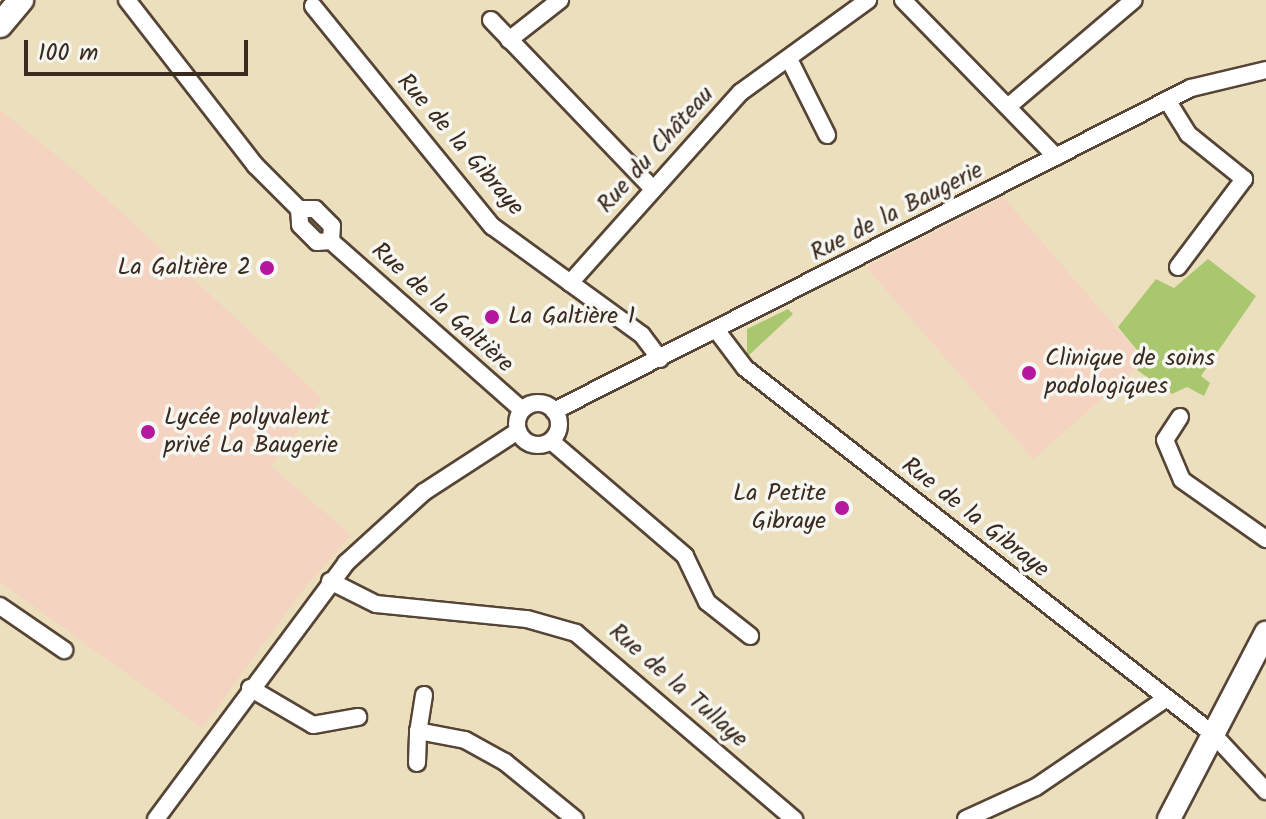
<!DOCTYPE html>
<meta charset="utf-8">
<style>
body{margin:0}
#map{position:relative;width:1266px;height:819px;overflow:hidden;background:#ecdfbd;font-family:Kalam,sans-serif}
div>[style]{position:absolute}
.built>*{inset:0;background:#f5d3c1}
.green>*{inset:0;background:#a9c76e}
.roads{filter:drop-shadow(2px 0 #564536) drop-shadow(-2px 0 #564536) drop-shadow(0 2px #564536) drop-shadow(0 -2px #564536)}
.minor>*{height:16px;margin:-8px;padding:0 8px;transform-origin:8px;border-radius:8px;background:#fff}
.minor>.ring{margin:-8px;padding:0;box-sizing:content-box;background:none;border:16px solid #fff;border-radius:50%}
.tertiary>*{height:22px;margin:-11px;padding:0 11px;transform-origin:11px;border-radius:11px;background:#fff}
.secondary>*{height:24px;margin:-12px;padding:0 12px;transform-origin:12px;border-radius:12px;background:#fff}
.dots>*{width:22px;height:22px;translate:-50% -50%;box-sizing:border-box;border:4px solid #f6f6f2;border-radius:50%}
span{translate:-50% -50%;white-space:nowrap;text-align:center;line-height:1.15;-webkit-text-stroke:7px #f6f6f2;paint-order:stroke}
.street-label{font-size:24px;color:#3b2a1e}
.poi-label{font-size:24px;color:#3b2a1e}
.right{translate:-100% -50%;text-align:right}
.left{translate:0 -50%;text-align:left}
.scale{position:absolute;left:24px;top:40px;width:224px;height:36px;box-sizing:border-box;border:4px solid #3b2a1e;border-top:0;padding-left:10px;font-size:24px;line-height:28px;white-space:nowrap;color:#3b2a1e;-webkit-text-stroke:6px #f6f6f2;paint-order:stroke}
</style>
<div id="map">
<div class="built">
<div style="clip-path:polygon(0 110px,84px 178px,322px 398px,271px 466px,351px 535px,303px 590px,202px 728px,0 582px)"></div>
<div style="clip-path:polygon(1003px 197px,1145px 361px,1033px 459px,866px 267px)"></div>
</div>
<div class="green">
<div style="clip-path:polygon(1208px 259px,1256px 296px,1201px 376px,1210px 383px,1204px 396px,1187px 387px,1172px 394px,1137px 370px,1146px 361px,1118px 327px,1156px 279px,1174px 288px)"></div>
<div style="clip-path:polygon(788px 309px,793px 314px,747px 357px,747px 329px)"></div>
</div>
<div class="roads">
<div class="minor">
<div style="left:127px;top:0;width:209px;rotate:52.2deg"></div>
<div style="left:255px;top:165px;width:62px;rotate:45deg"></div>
<div style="left:299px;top:209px;width:16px"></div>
<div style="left:315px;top:209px;width:24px;rotate:45deg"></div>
<div style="left:332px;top:226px;width:15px;rotate:94deg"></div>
<div style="left:903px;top:0;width:219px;rotate:45.7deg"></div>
<div style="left:313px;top:6px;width:284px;rotate:50.9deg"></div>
<div style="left:492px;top:226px;width:185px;rotate:36deg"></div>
<div style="left:642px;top:335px;width:30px;rotate:53deg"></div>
<div style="left:491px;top:20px;width:233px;rotate:46.2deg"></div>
<div style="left:509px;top:40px;width:65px;rotate:-38.1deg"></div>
<div style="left:789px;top:59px;width:85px;rotate:63.4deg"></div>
<div style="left:1167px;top:100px;width:40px;rotate:58deg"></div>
<div style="left:1188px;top:134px;width:72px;rotate:38.8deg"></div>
<div style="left:1244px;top:179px;width:110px;rotate:126.9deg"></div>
<div style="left:1010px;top:105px;width:162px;rotate:-40.3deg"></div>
<div style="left:299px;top:209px;width:16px;rotate:86deg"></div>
<div style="left:300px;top:225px;width:24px;rotate:45deg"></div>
<div style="left:317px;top:242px;width:14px;rotate:-4deg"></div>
<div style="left:331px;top:241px;width:255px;rotate:41.5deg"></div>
<div style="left:570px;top:283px;width:256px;rotate:-48.2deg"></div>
<div style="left:741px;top:92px;width:157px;rotate:-35.9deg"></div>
<div style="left:717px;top:331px;width:46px;rotate:52.9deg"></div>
<div style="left:745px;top:368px;width:594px;rotate:38.03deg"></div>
<div style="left:1213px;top:734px;width:78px;rotate:47.1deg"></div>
<div class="ring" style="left:517px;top:403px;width:26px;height:26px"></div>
<div style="left:554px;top:411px;width:714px;rotate:-26.89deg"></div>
<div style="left:1191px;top:88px;width:77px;rotate:-13.5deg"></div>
<div style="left:1180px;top:417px;width:27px;rotate:123deg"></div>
<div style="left:1165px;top:440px;width:43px;rotate:67deg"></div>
<div style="left:1182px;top:480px;width:103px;rotate:35.1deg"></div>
<div style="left:551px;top:441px;width:177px;rotate:40.6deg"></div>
<div style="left:685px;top:556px;width:51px;rotate:64.4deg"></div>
<div style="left:707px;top:602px;width:55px;rotate:38.3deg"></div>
<div style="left:330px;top:581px;width:51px;rotate:26.6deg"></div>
<div style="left:376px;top:604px;width:152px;rotate:5.7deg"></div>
<div style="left:527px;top:619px;width:51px;rotate:15.9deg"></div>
<div style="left:576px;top:633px;width:287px;rotate:40.5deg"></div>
<div style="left:0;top:606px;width:78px;rotate:34.5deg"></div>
<div style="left:250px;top:688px;width:73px;rotate:30.4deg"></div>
<div style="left:313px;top:725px;width:46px;rotate:-10.1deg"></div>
<div style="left:424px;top:695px;width:36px;rotate:99deg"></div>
<div style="left:418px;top:731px;width:48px;rotate:10.8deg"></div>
<div style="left:465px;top:740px;width:46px;rotate:28.8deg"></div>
<div style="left:505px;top:762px;width:90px;rotate:39.2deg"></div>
<div style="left:417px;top:763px;width:32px;rotate:-88deg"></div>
<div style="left:156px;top:819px;width:319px;rotate:-53.4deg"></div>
<div style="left:346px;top:563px;width:105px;rotate:-42.3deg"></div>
<div style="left:424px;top:492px;width:112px;rotate:-33deg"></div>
<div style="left:966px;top:819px;width:77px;rotate:-24.6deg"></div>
<div style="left:1036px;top:787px;width:158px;rotate:-34.2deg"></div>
</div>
<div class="tertiary">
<div style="left:1169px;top:819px;width:210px;rotate:-62.5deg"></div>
</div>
<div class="secondary">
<div style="left:0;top:25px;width:33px;rotate:-50deg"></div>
</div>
</div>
<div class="dots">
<div style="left:267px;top:268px;background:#b5179e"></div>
<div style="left:492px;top:317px;background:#b5179e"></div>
<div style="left:1029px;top:373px;background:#b5179e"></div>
<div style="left:148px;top:432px;background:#b5179e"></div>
<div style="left:842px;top:508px;background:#b5179e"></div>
</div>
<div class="street-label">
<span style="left:460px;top:145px;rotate:49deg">Rue de la Gibraye</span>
<span style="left:656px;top:150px;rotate:-48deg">Rue du Château</span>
<span style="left:897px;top:212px;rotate:-27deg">Rue de la Baugerie</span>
<span style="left:442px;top:308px;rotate:42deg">Rue de la Galtière</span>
<span style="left:975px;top:518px;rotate:38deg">Rue de la Gibraye</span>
<span style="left:678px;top:686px;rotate:41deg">Rue de la Tullaye</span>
</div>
<div class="poi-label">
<span class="right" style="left:251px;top:268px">La Galtière 2</span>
<span class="left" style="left:508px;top:317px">La Galtière 1</span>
<span class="left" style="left:1045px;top:373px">Clinique de soins<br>podologiques</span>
<span class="left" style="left:164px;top:432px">Lycée polyvalent<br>privé La Baugerie</span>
<span class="right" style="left:826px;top:508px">La Petite<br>Gibraye</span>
</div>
<div class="scale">100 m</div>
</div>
